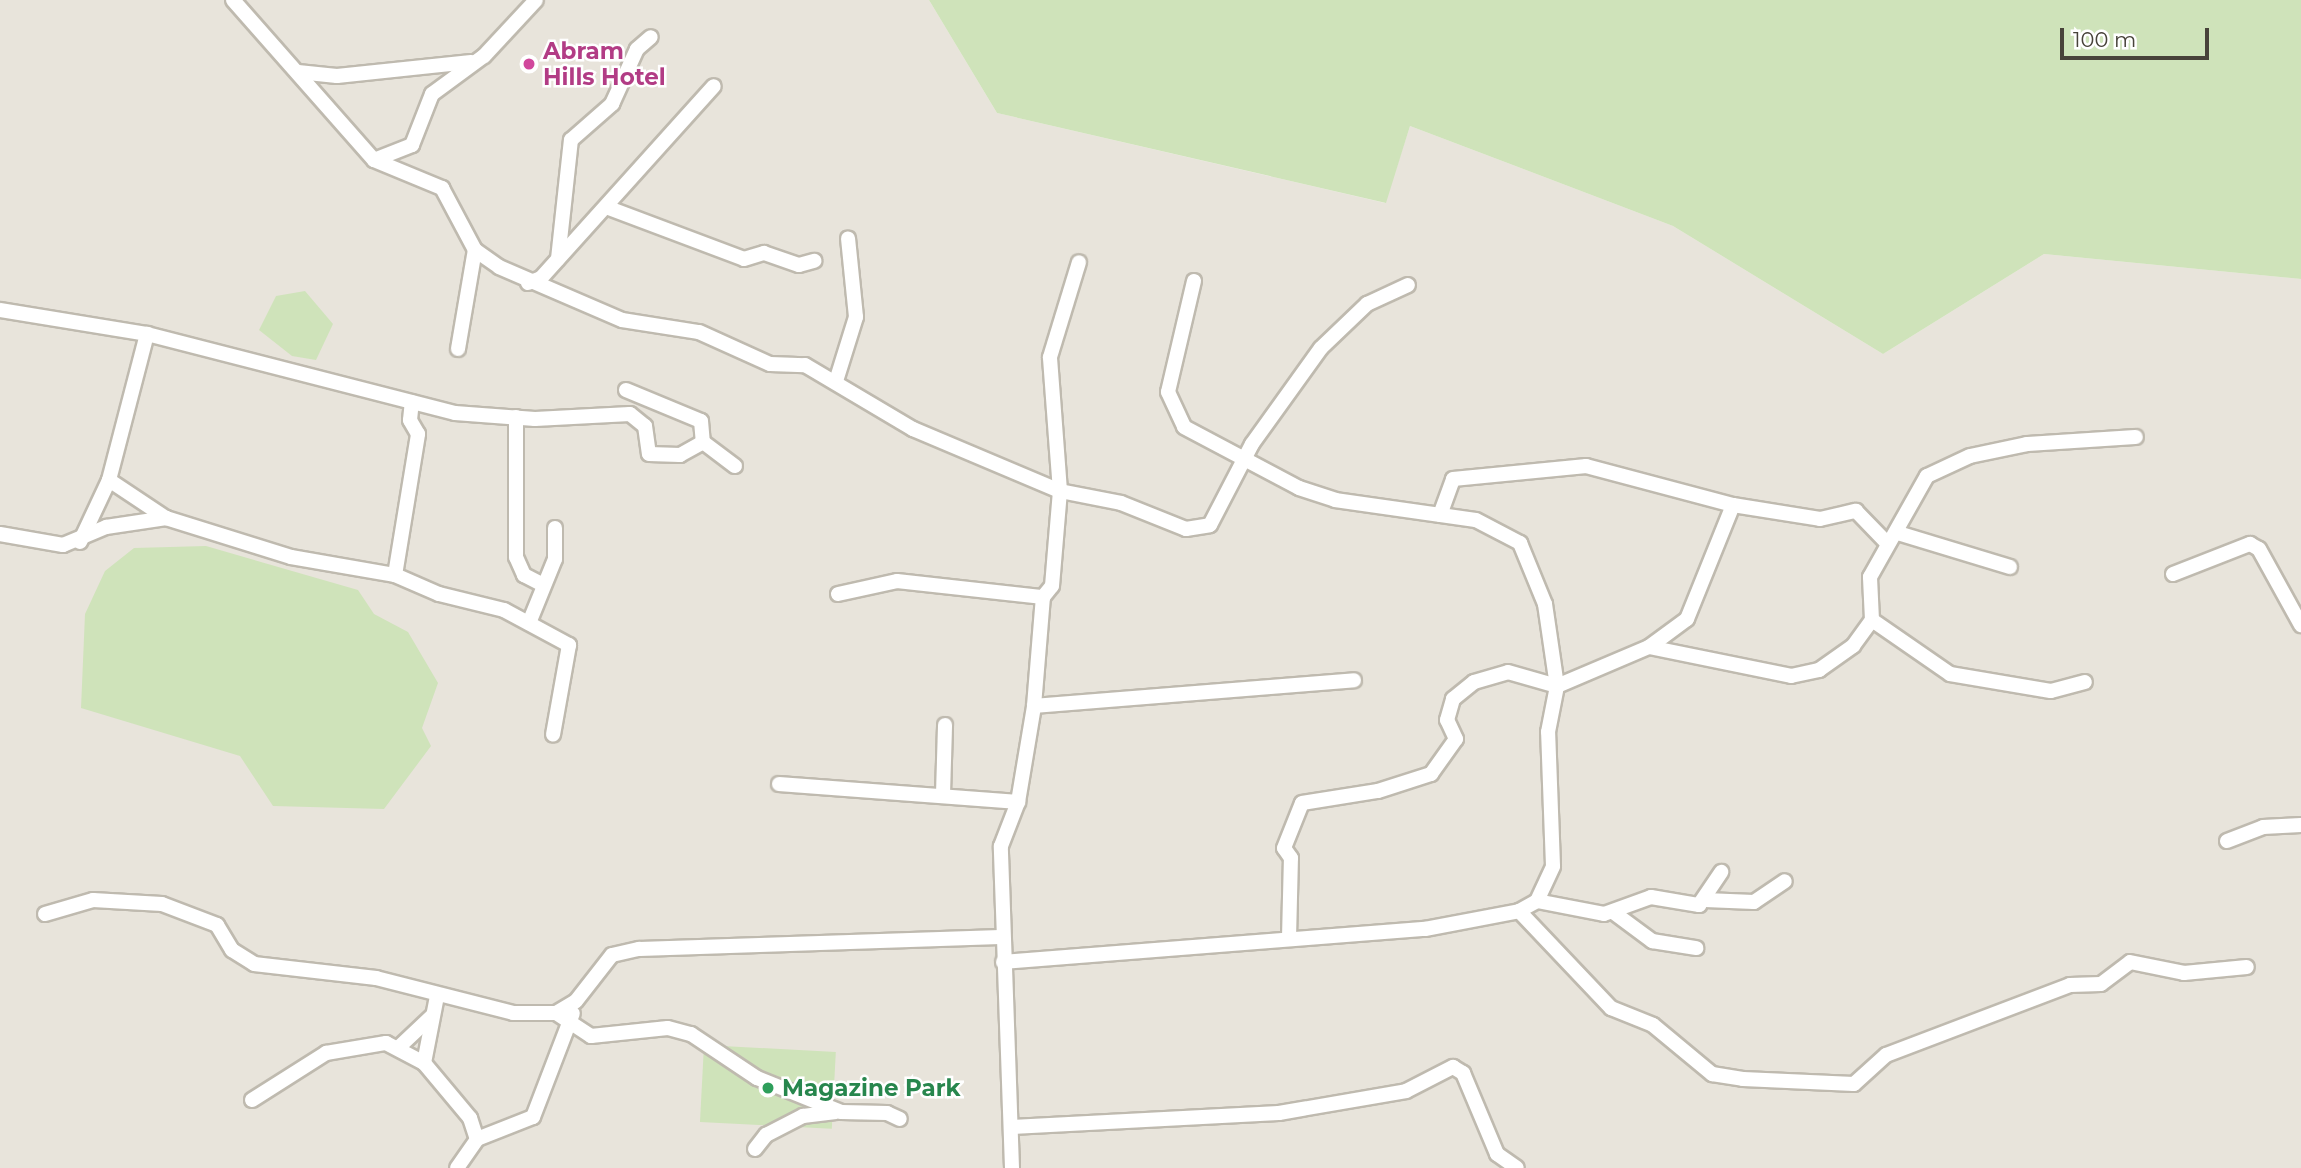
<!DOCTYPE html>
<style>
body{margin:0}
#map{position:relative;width:2301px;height:1168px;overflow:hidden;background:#f4f2ec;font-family:Montserrat,sans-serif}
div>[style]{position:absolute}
.residential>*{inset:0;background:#e8e4db}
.green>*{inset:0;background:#cfe3ba;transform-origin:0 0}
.roads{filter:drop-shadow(2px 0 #bfbaaf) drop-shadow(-2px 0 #bfbaaf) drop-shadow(0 2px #bfbaaf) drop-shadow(0 -2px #bfbaaf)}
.minor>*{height:14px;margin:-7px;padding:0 7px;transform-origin:7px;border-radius:7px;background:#fff}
.dots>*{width:19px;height:19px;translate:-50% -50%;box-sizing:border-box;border:4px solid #fff;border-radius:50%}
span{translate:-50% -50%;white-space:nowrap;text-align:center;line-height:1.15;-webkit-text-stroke:5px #fff;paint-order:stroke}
.hotel-label{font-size:23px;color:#b23c85;font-weight:700}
.left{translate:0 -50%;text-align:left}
.leisure-label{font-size:23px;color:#27864d;font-weight:700}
.scale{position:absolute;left:2060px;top:28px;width:149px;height:32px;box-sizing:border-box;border:4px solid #48433a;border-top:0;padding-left:9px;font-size:21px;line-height:24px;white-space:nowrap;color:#48433a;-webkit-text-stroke:5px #fff;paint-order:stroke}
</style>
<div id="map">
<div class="residential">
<div style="clip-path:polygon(0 0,929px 0,997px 113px,1385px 203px,1410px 126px,1673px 226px,1883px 354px,2044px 254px,2301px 279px,2301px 1168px,0 1168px)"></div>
</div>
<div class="green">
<div style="clip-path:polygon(929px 0,2301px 0,2301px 279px,2044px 254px,1883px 354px,1673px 226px,1410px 126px,1386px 203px,997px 113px)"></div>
<div style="clip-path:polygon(305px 291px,333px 324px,316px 360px,292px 356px,259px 330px,276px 296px)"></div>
<div style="clip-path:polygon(206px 546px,358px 590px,374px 614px,408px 632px,438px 683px,422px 728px,431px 746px,384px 809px,273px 806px,240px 756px,81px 708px,85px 614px,105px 571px,134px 548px)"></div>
<div style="left:704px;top:1045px;width:132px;height:77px;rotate:3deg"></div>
</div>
<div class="roads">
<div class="minor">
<div style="left:233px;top:0;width:213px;rotate:48.6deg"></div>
<div style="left:374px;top:160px;width:74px;rotate:22.4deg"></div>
<div style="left:442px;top:188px;width:70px;rotate:62deg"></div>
<div style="left:475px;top:250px;width:29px;rotate:35deg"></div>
<div style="left:499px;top:267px;width:134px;rotate:23.3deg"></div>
<div style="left:622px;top:320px;width:78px;rotate:8.9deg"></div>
<div style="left:699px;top:332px;width:78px;rotate:24.3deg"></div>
<div style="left:770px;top:364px;width:35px;rotate:2deg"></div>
<div style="left:805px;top:365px;width:126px;rotate:30.7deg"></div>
<div style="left:913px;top:429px;width:160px;rotate:22.9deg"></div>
<div style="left:1060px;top:491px;width:62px;rotate:11.1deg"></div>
<div style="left:1121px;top:503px;width:70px;rotate:21.8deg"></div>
<div style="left:1186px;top:529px;width:24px;rotate:-9deg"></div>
<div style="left:1210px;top:525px;width:91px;rotate:-62.6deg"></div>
<div style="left:1252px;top:444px;width:118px;rotate:-54.3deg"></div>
<div style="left:1321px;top:348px;width:64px;rotate:-43.7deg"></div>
<div style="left:1367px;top:304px;width:45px;rotate:-24.9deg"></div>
<div style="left:298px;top:72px;width:39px;rotate:6deg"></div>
<div style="left:337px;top:76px;width:135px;rotate:-6deg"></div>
<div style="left:374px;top:160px;width:41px;rotate:-21.5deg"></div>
<div style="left:412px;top:145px;width:55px;rotate:-68.6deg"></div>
<div style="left:432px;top:94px;width:64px;rotate:-36.2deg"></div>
<div style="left:484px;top:56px;width:76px;rotate:-47.1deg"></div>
<div style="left:606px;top:207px;width:147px;rotate:20.6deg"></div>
<div style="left:744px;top:259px;width:21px;rotate:-17deg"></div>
<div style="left:764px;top:253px;width:37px;rotate:19deg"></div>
<div style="left:799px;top:265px;width:16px;rotate:-15deg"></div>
<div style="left:558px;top:259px;width:120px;rotate:-83.8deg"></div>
<div style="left:571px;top:140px;width:55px;rotate:-41.3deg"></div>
<div style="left:612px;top:104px;width:60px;rotate:-65.6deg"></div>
<div style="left:637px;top:49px;width:18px;rotate:-41deg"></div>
<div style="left:1194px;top:281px;width:114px;rotate:103.2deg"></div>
<div style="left:1168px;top:392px;width:38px;rotate:65deg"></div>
<div style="left:1184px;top:427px;width:130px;rotate:27.9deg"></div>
<div style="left:1299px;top:488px;width:38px;rotate:18deg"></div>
<div style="left:1335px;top:500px;width:142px;rotate:8.1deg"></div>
<div style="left:1476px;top:520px;width:50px;rotate:27.6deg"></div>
<div style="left:1520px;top:543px;width:66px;rotate:67.7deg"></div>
<div style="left:1545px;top:604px;width:83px;rotate:81.7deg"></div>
<div style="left:528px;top:283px;width:14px;rotate:-21deg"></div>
<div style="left:541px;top:278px;width:258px;rotate:-48deg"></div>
<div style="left:0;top:310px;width:149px;rotate:9.3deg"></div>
<div style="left:147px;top:334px;width:318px;rotate:14.4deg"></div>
<div style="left:455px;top:413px;width:80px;rotate:4.3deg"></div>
<div style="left:535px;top:419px;width:95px;rotate:-3deg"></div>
<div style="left:630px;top:414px;width:19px;rotate:39deg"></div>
<div style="left:645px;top:426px;width:28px;rotate:82deg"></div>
<div style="left:649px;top:454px;width:31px;rotate:2deg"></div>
<div style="left:680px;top:455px;width:26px;rotate:-29deg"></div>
<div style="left:703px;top:442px;width:40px;rotate:37deg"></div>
<div style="left:458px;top:349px;width:100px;rotate:-80.3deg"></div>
<div style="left:837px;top:378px;width:64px;rotate:-72.7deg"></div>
<div style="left:856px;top:317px;width:79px;rotate:-95.8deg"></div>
<div style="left:626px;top:390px;width:81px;rotate:22.5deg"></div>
<div style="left:701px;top:421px;width:21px;rotate:85deg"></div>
<div style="left:516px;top:417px;width:140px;rotate:90deg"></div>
<div style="left:516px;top:557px;width:20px;rotate:66deg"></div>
<div style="left:524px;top:575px;width:18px;rotate:27deg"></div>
<div style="left:109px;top:480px;width:69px;rotate:33.7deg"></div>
<div style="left:1440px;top:515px;width:38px;rotate:-70deg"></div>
<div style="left:1453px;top:479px;width:134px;rotate:-5.6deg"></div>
<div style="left:1586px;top:466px;width:152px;rotate:14.9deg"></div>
<div style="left:1733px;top:505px;width:88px;rotate:9.1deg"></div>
<div style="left:1820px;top:519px;width:37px;rotate:-13deg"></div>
<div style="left:1856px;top:511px;width:45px;rotate:45.9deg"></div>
<div style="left:1898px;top:533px;width:117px;rotate:16.9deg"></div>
<div style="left:0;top:534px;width:64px;rotate:9.9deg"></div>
<div style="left:63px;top:545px;width:47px;rotate:-22.7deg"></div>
<div style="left:106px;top:527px;width:61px;rotate:-8.5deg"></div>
<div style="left:166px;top:518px;width:131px;rotate:17.3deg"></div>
<div style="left:291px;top:557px;width:106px;rotate:9.8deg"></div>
<div style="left:395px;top:575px;width:48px;rotate:23.4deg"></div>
<div style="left:439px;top:594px;width:67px;rotate:13.8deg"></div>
<div style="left:504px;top:610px;width:74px;rotate:28.3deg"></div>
<div style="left:569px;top:645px;width:91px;rotate:100.1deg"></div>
<div style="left:80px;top:542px;width:68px;rotate:-64.9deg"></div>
<div style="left:109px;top:480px;width:151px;rotate:-75.4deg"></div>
<div style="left:2173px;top:574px;width:83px;rotate:-21.3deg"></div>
<div style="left:2250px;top:544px;width:10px;rotate:29deg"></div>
<div style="left:2259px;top:549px;width:87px;rotate:61.1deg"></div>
<div style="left:395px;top:575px;width:143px;rotate:-80.7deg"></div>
<div style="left:418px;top:434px;width:16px;rotate:-120deg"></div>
<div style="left:410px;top:420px;width:18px;rotate:-84deg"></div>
<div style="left:838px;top:594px;width:60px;rotate:-12.4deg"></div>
<div style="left:897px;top:581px;width:147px;rotate:6.3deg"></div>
<div style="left:1872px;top:620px;width:95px;rotate:34.7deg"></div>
<div style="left:1950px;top:674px;width:102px;rotate:9.6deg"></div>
<div style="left:2051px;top:691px;width:35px;rotate:-15deg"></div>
<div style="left:529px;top:623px;width:69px;rotate:-67.9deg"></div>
<div style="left:555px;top:559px;width:31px;rotate:-90deg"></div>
<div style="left:1649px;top:647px;width:47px;rotate:-36.4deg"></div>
<div style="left:1687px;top:619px;width:123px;rotate:-68deg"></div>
<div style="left:1034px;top:706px;width:321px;rotate:-4.6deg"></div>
<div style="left:779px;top:784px;width:240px;rotate:4.3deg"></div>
<div style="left:943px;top:794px;width:69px;rotate:-88.3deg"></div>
<div style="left:2227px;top:841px;width:39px;rotate:-21deg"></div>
<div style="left:2263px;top:827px;width:38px;rotate:-3deg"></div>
<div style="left:1705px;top:900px;width:49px;rotate:2.3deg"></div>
<div style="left:1754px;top:902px;width:37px;rotate:-34deg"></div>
<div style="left:1537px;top:901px;width:68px;rotate:11deg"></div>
<div style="left:1604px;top:914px;width:50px;rotate:-19.9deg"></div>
<div style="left:1651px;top:897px;width:49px;rotate:9.5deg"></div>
<div style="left:1699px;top:905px;width:40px;rotate:-56deg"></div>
<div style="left:1519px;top:911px;width:134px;rotate:46.5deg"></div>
<div style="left:1611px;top:1008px;width:45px;rotate:22deg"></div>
<div style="left:1653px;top:1025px;width:77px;rotate:39.7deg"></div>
<div style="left:1712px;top:1074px;width:31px;rotate:9deg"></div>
<div style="left:1743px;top:1079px;width:111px;rotate:2.6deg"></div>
<div style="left:1854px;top:1084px;width:43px;rotate:-42.2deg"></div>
<div style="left:1886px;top:1055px;width:197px;rotate:-20.8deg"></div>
<div style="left:2070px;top:985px;width:31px;rotate:-2deg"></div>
<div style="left:2101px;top:984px;width:36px;rotate:-37deg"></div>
<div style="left:2130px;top:962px;width:55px;rotate:11.5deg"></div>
<div style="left:2184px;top:973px;width:63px;rotate:-5.4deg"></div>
<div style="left:1613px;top:912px;width:49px;rotate:36.6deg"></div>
<div style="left:1652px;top:941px;width:45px;rotate:9deg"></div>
<div style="left:45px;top:914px;width:50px;rotate:-16.3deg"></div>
<div style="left:93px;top:900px;width:69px;rotate:3.3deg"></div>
<div style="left:162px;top:904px;width:59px;rotate:20.9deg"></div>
<div style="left:217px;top:925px;width:29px;rotate:59deg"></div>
<div style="left:232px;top:950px;width:26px;rotate:32deg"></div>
<div style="left:254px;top:964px;width:123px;rotate:6.5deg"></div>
<div style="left:376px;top:978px;width:141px;rotate:14.3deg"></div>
<div style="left:513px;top:1013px;width:43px"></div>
<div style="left:556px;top:1013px;width:23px;rotate:-31deg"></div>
<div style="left:576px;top:1001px;width:58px;rotate:-52deg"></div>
<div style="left:612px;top:955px;width:28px;rotate:-13deg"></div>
<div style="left:639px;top:949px;width:362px;rotate:-1.9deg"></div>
<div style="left:1289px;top:938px;width:80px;rotate:-88.6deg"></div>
<div style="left:1291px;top:858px;width:12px;rotate:-125deg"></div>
<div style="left:1284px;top:848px;width:48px;rotate:-68.2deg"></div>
<div style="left:1302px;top:803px;width:77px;rotate:-9deg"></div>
<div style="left:1378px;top:791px;width:56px;rotate:-17.8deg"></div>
<div style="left:1431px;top:774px;width:43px;rotate:-54.5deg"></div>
<div style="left:1456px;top:739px;width:21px;rotate:-115deg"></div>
<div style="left:1447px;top:720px;width:22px;rotate:-74deg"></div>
<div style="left:1453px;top:699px;width:27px;rotate:-39deg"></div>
<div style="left:1474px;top:682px;width:35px;rotate:-16deg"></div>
<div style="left:1508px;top:672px;width:51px;rotate:15.9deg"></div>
<div style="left:1003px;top:962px;width:423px;rotate:-4.5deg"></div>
<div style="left:1425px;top:929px;width:96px;rotate:-10.8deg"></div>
<div style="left:1519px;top:911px;width:21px;rotate:-29deg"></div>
<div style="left:1537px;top:901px;width:38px;rotate:-65deg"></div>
<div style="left:1553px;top:866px;width:134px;rotate:-92.1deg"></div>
<div style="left:1548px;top:732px;width:47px;rotate:-78.9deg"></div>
<div style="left:1557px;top:686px;width:100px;rotate:-23deg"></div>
<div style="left:1649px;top:647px;width:145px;rotate:11.5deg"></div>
<div style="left:1791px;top:676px;width:29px;rotate:-12deg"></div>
<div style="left:1819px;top:670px;width:42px;rotate:-35.2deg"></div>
<div style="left:1853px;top:646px;width:32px;rotate:-54deg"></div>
<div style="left:1872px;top:620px;width:43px;rotate:-92.7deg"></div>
<div style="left:1870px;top:577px;width:116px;rotate:-60.6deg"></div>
<div style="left:1927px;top:476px;width:47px;rotate:-24.9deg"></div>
<div style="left:1970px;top:456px;width:58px;rotate:-11.9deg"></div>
<div style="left:2027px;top:444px;width:109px;rotate:-3.7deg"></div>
<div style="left:556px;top:1013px;width:42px;rotate:33.3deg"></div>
<div style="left:591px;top:1036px;width:77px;rotate:-5.9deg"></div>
<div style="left:668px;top:1028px;width:24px;rotate:15deg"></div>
<div style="left:691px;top:1034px;width:79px;rotate:33.7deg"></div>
<div style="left:757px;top:1078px;width:91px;rotate:22deg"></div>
<div style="left:841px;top:1112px;width:46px;rotate:1.2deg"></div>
<div style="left:887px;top:1113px;width:14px;rotate:25deg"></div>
<div style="left:398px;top:1048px;width:47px;rotate:-43.3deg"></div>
<div style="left:424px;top:1063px;width:68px;rotate:-79deg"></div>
<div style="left:252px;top:1100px;width:88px;rotate:-32.4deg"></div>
<div style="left:326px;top:1053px;width:61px;rotate:-9.5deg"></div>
<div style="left:386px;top:1043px;width:43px;rotate:27.8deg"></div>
<div style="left:424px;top:1063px;width:72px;rotate:50.1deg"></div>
<div style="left:470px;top:1118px;width:22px;rotate:72deg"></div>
<div style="left:1012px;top:1127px;width:267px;rotate:-3deg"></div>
<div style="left:1279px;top:1113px;width:129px;rotate:-9.8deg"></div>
<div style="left:1406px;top:1091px;width:53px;rotate:-27.1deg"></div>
<div style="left:1453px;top:1067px;width:12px;rotate:31deg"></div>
<div style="left:1463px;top:1073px;width:88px;rotate:67.2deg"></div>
<div style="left:1497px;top:1154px;width:24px;rotate:35deg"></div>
<div style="left:755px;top:1149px;width:18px;rotate:-52deg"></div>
<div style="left:766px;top:1135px;width:42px;rotate:-27.2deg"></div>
<div style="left:803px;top:1116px;width:33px;rotate:-7deg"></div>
<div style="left:457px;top:1168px;width:35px;rotate:-55deg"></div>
<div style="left:477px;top:1139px;width:60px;rotate:-21.4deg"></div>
<div style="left:533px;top:1117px;width:111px;rotate:-69deg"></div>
<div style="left:1012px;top:1168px;width:322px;rotate:-92deg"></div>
<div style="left:1001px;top:846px;width:47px;rotate:-68.9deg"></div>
<div style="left:1018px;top:802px;width:97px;rotate:-80.5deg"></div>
<div style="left:1034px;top:706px;width:109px;rotate:-85.3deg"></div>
<div style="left:1043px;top:597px;width:14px;rotate:-51deg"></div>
<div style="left:1052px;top:586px;width:95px;rotate:-85.2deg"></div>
<div style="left:1060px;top:491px;width:134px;rotate:-94.3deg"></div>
<div style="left:1050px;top:357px;width:99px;rotate:-73deg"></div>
</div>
</div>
<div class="dots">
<div style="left:529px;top:64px;background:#d1479c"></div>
<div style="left:768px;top:1088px;background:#2e9e5b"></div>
</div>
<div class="hotel-label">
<span class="left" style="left:543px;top:64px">Abram<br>Hills Hotel</span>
</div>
<div class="leisure-label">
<span class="left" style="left:782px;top:1088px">Magazine Park</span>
</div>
<div class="scale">100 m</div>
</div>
